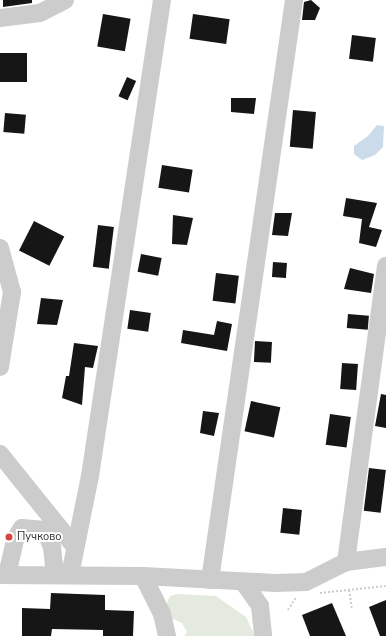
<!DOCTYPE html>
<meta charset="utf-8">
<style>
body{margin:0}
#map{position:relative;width:386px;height:636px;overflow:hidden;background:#fff;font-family:"Nunito Sans",sans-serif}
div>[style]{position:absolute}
.green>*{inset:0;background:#e4ebde}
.water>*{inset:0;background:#ccdbe9}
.building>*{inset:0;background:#161616;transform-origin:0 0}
.path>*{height:2px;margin-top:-1px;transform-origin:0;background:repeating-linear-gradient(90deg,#ccc 0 2px,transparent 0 4px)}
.minor>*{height:18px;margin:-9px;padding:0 9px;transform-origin:9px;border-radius:9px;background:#ccc}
.dots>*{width:11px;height:11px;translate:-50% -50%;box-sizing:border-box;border:2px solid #fff;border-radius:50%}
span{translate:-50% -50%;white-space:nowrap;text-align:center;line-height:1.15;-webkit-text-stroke:4px #fff;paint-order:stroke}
.poi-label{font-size:11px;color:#2f2f2f}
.left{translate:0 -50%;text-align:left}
</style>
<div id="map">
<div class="green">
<div style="clip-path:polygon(177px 594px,216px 596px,246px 617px,255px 636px,184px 636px,187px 632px,182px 623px,171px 618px,167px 611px,167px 602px,170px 596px)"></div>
</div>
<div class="water">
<div style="clip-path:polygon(377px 125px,384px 126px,383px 147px,375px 155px,362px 160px,354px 154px,354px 146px,368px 136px)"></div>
</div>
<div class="building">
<div style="clip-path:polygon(3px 0,32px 0,32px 3px,3px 7px)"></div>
<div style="clip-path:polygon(311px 0,320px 8px,315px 20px,302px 20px,304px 2px)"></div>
<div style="left:103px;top:14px;width:28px;height:33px;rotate:10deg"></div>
<div style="left:193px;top:14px;width:37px;height:25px;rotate:8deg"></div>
<div style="left:352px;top:35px;width:24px;height:24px;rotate:7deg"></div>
<div style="left:0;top:53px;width:27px;height:29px"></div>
<div style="left:127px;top:77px;width:10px;height:21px;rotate:24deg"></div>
<div style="clip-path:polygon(231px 98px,256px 98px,254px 114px,231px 112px)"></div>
<div style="left:293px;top:110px;width:23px;height:37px;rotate:5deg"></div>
<div style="left:5px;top:113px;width:21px;height:19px;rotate:5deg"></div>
<div style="left:162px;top:165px;width:31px;height:23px;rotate:9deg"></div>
<div style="clip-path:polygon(346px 198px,377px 203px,369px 227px,382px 230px,376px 247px,359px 243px,362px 219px,343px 216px)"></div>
<div style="clip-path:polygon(275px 213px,292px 213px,288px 236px,272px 235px)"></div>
<div style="clip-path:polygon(173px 215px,193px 218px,187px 245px,172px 244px)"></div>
<div style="left:34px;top:221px;width:34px;height:33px;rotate:27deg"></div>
<div style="left:98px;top:225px;width:16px;height:42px;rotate:7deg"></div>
<div style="left:141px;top:254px;width:21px;height:18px;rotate:11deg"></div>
<div style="left:273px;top:262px;width:14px;height:15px;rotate:4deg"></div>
<div style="clip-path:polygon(350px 268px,374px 274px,371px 293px,344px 289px)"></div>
<div style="left:216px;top:273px;width:23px;height:28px;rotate:7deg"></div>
<div style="clip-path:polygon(41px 298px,63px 300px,57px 325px,37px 324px)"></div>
<div style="left:130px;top:310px;width:21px;height:19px;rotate:8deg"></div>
<div style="left:348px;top:314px;width:21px;height:14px;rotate:5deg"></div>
<div style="clip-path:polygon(217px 321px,232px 324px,227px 351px,181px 343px,183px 330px,214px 335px)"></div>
<div style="left:255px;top:341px;width:17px;height:21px;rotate:3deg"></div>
<div style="clip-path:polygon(74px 343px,98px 346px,93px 368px,85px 367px,82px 405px,62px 398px,66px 376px,69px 376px)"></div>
<div style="left:342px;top:363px;width:16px;height:26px;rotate:4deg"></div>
<div style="clip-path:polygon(381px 394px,386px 395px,386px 428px,375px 426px)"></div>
<div style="left:251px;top:401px;width:30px;height:31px;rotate:12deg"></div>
<div style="clip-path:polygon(203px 411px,219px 413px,214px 436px,200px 433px)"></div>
<div style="left:330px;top:414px;width:21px;height:31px;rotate:8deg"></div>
<div style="left:369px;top:468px;width:17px;height:43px;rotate:7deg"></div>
<div style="left:283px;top:508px;width:19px;height:25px;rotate:6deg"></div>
<div style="clip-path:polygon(51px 593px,105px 595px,105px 610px,134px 611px,133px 636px,103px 636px,103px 630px,52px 629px,51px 636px,22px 636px,22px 608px,50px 609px)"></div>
<div style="clip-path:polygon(386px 600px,386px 636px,380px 636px,369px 607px)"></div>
<div style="clip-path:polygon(332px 603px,346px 636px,310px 636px,302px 615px)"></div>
</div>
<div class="path">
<div style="left:349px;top:590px;width:18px;rotate:81deg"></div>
<div style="left:320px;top:593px;width:66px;rotate:-6.1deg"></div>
<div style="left:288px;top:610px;width:15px;rotate:-58deg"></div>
</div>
<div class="minor">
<div style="left:0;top:18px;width:40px;rotate:-7.1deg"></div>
<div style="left:40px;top:13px;width:28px;rotate:-27deg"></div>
<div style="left:0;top:248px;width:46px;rotate:74.7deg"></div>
<div style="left:12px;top:292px;width:76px;rotate:99.1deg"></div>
<div style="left:0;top:454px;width:119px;rotate:51.1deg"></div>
<div style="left:346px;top:562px;width:299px;rotate:-82.3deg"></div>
<div style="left:0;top:575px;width:143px;rotate:0.4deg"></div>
<div style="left:143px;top:576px;width:132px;rotate:3deg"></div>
<div style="left:275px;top:583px;width:31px;rotate:-2deg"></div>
<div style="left:306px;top:582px;width:45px;rotate:-26.6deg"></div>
<div style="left:346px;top:562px;width:40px;rotate:-7.1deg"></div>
<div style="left:7px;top:575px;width:37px;rotate:-77deg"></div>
<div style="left:15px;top:539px;width:13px;rotate:-58deg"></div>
<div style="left:22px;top:528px;width:23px;rotate:5deg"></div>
<div style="left:45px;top:530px;width:18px;rotate:68deg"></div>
<div style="left:52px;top:547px;width:28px;rotate:84deg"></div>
<div style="left:70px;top:575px;width:101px;rotate:-78.6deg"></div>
<div style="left:90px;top:476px;width:481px;rotate:-81.4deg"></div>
<div style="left:143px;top:576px;width:42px;rotate:63.4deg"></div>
<div style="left:162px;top:614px;width:23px;rotate:77deg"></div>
<div style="left:210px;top:580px;width:586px;rotate:-81.76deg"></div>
<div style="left:244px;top:583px;width:28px;rotate:55deg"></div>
<div style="left:260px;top:606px;width:30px;rotate:84deg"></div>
</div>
<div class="dots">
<div style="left:9px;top:537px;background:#d44543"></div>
</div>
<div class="poi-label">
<span class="left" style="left:17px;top:537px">Пучково</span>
</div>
</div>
